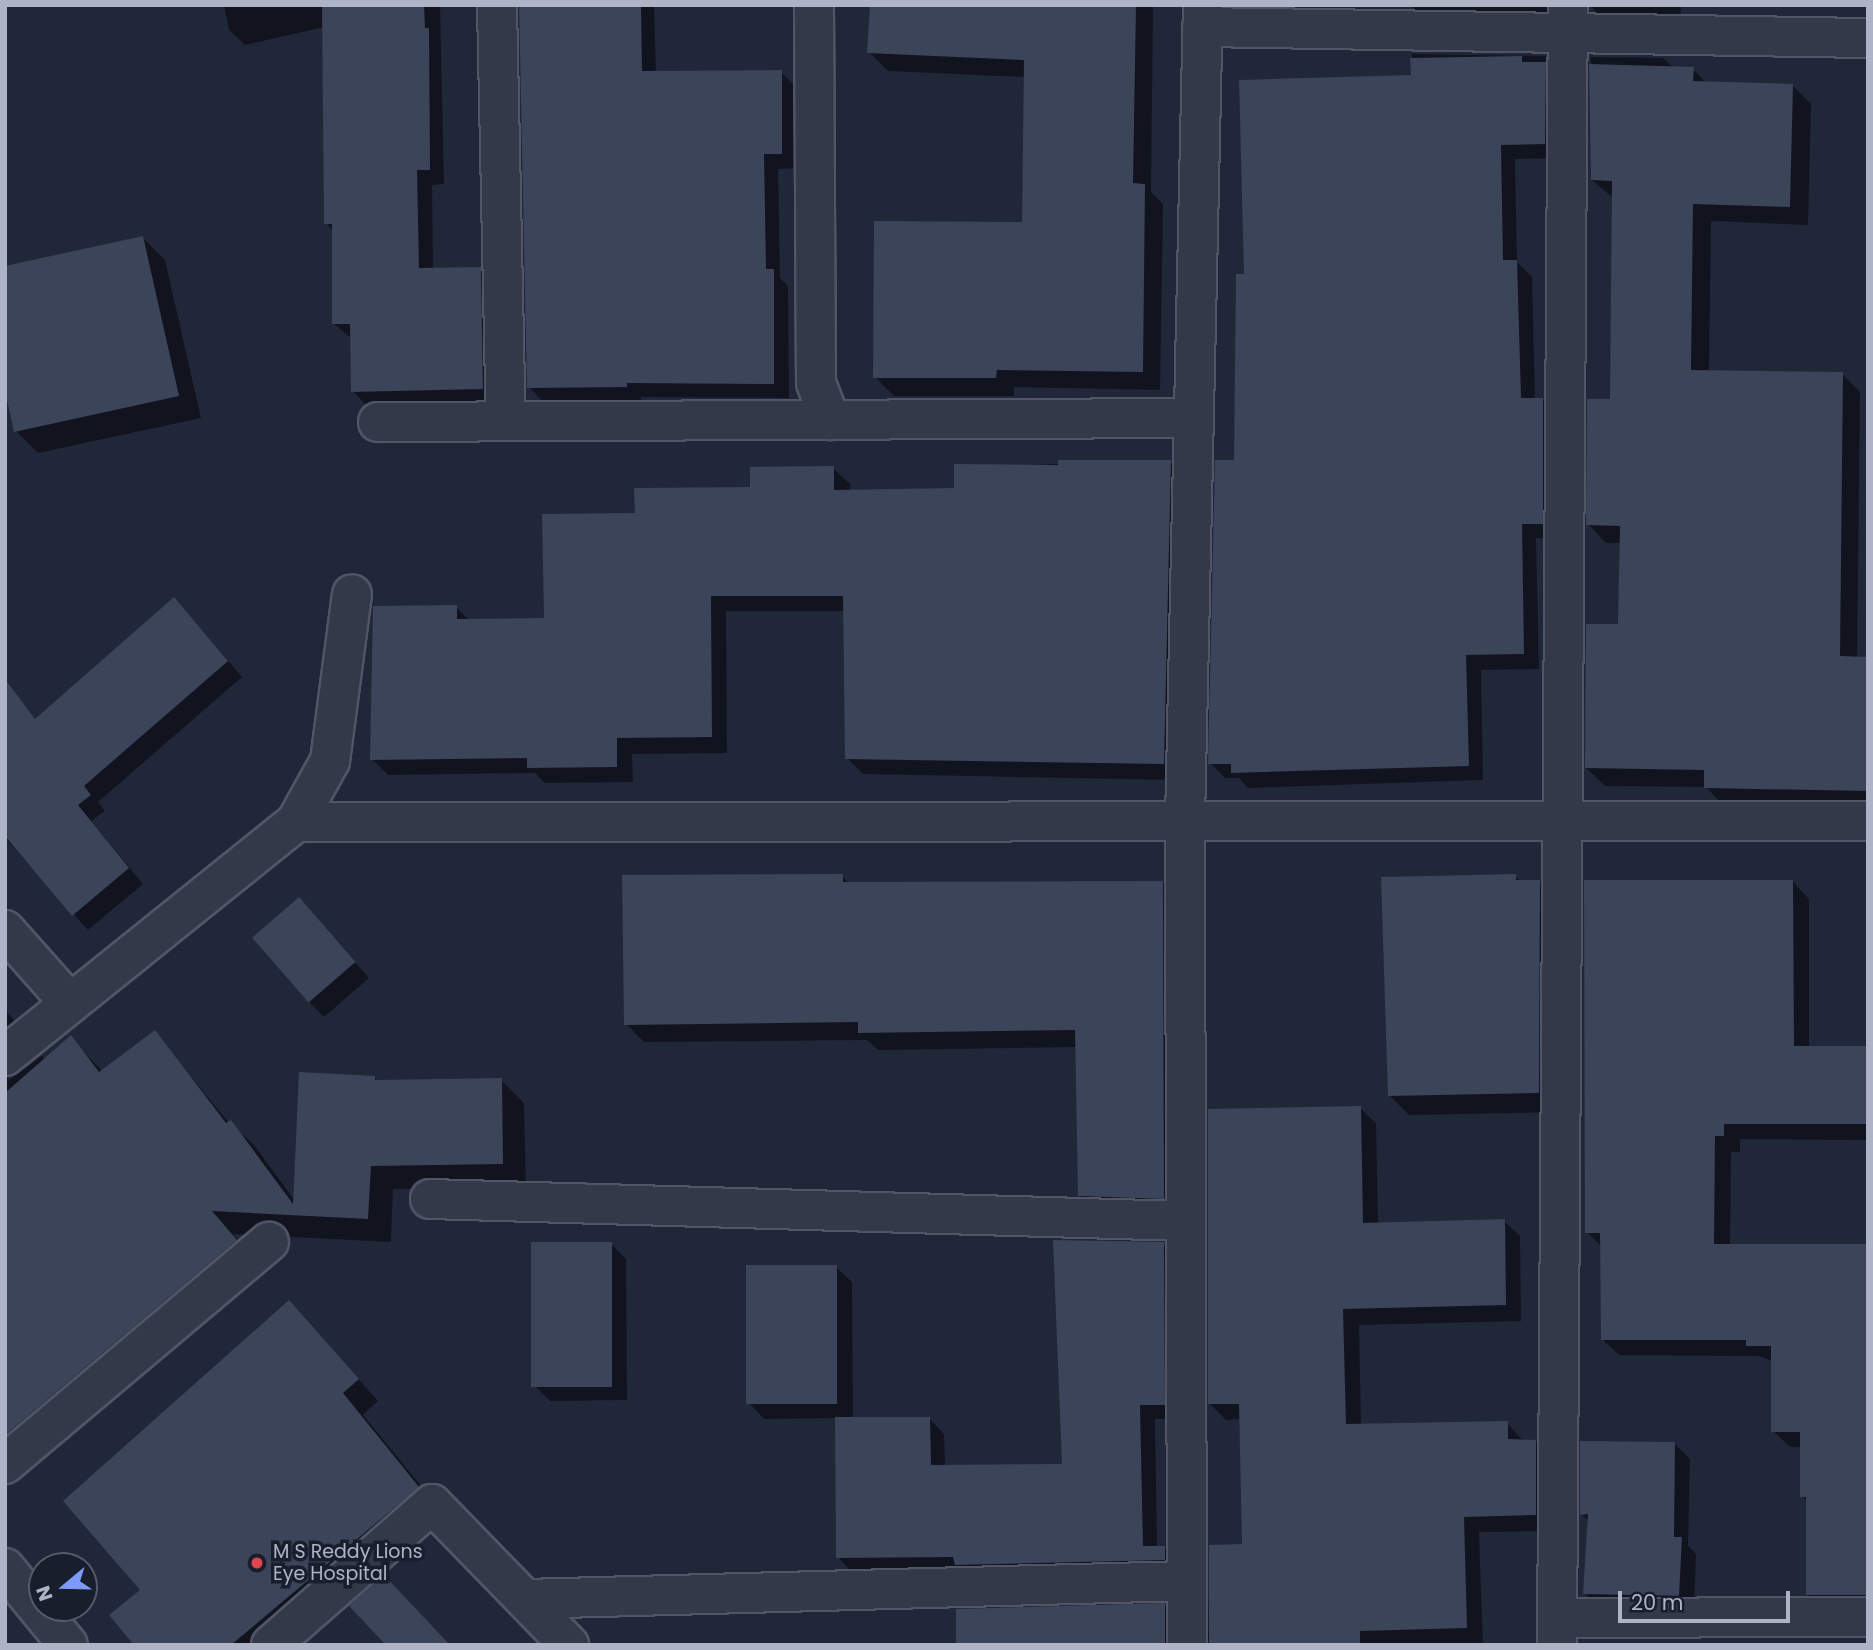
<!DOCTYPE html>
<style>
body{margin:0}
#map{position:relative;width:1873px;height:1650px;overflow:hidden;background:#202739;font-family:Poppins,sans-serif}
div>[style]{position:absolute}
.shadow>*{inset:0;background:#0007}
.building>*{inset:0;background:#3c4459;transform-origin:0 0}
.roads{filter:drop-shadow(2px 0 #515667) drop-shadow(-2px 0 #515667) drop-shadow(0 2px #515667) drop-shadow(0 -2px #515667)}
.minor>*{height:38px;margin:-19px;padding:0 19px;transform-origin:19px;border-radius:19px;background:#333949}
.dots>*{width:19px;height:19px;translate:-50% -50%;box-sizing:border-box;border:4px solid #191e2d;border-radius:50%}
span{translate:-50% -50%;white-space:nowrap;text-align:center;line-height:1.15;-webkit-text-stroke:7px #191e2d;paint-order:stroke}
.poi-label{font-size:19px;color:#aeb3c6}
.left{translate:0 -50%;text-align:left}
.frame{position:absolute;inset:0;border:7px solid #aeb3c6;pointer-events:none}
.north{position:absolute;left:28px;top:1552px;width:70px;height:70px;box-sizing:border-box;background:#191e2d;border:2px solid #555a6a;border-radius:50%;rotate:251deg;font-size:19px;font-weight:700;line-height:28px;text-align:center;color:#aeb3c6}
.north::after{content:'';display:block;margin:auto;width:24px;height:32px;background:#7d9afb;clip-path:polygon(50% 0,100% 100%,50% 72%,0 100%)}
.scale{position:absolute;left:1618px;top:1591px;width:172px;height:32px;box-sizing:border-box;border:4px solid #aeb3c6;border-top:0;padding-left:9px;font-size:21px;line-height:24px;white-space:nowrap;color:#aeb3c6;-webkit-text-stroke:5px #191e2d;paint-order:stroke}
</style>
<div id="map">
<div class="shadow">
<div style="clip-path:polygon(224px 5px,440px 5px,444px 184px,432px 185px,433px 269px,480px 269px,495px 284px,498px 403px,368px 407px,353px 391px,352px 339px,334px 324px,333px 231px,326px 223px,324px 27px,245px 45px,229px 30px)"></div>
<div style="clip-path:polygon(521px 5px,654px 5px,656px 73px,781px 72px,796px 87px,797px 168px,778px 169px,780px 278px,788px 286px,789px 398px,641px 397px,641px 402px,544px 403px,529px 387px)"></div>
<div style="clip-path:polygon(871px 5px,1153px 5px,1151px 192px,1163px 204px,1160px 390px,1014px 387px,1014px 396px,894px 396px,875px 377px,1024px 224px,1025px 77px,888px 71px,869px 52px)"></div>
<div style="clip-path:polygon(1411px 5px,1570px 5px,1561px 25px,1426px 23px)"></div>
<div style="clip-path:polygon(1590px 5px,1681px 5px,1680px 27px,1607px 26px)"></div>
<div style="clip-path:polygon(1412px 54px,1545px 56px,1560px 72px,1560px 158px,1515px 159px,1517px 262px,1532px 277px,1535px 400px,1543px 400px,1558px 415px,1557px 539px,1536px 538px,1539px 669px,1481px 670px,1483px 780px,1248px 788px,1239px 778px,1225px 778px,1210px 763px,1236px 461px,1246px 276px,1413px 77px)"></div>
<div style="clip-path:polygon(1591px 57px,1663px 58px,1674px 68px,1693px 69px,1707px 84px,1793px 86px,1811px 104px,1808px 225px,1711px 221px,1709px 372px,1842px 374px,1860px 392px,1857px 658px,1868px 658px,1868px 808px,1724px 806px,1706px 787px,1605px 786px,1586px 768px,1620px 626px,1621px 543px,1606px 543px,1588px 524px,1612px 401px,1613px 198px,1592px 180px)"></div>
<div style="clip-path:polygon(143px 238px,165px 260px,201px 418px,38px 453px,16px 431px)"></div>
<div style="clip-path:polygon(1170px 462px,1186px 478px,1180px 780px,863px 774px,847px 758px,845px 611px,726px 611px,727px 753px,632px 754px,633px 782px,545px 783px,535px 773px,388px 775px,372px 759px,456px 607px,470px 621px,546px 620px,636px 515px,833px 468px,850px 484px,850px 491px,956px 490px,955px 466px)"></div>
<div style="clip-path:polygon(189px 615px,242px 677px,98px 802px,105px 811px,91px 821px,143px 884px,88px 930px,5px 838px,5px 701px,36px 721px)"></div>
<div style="clip-path:polygon(842px 876px,850px 884px,1163px 883px,1180px 900px,1181px 1216px,1097px 1213px,1079px 1195px,1077px 1047px,878px 1050px,867px 1040px,644px 1042px,626px 1024px)"></div>
<div style="clip-path:polygon(1515px 876px,1521px 882px,1540px 882px,1559px 901px,1557px 1112px,1409px 1115px,1390px 1096px)"></div>
<div style="clip-path:polygon(1793px 882px,1809px 899px,1809px 1047px,1868px 1047px,1868px 1140px,1740px 1139px,1740px 1152px,1731px 1152px,1730px 1246px,1868px 1246px,1868px 1611px,1824px 1611px,1808px 1595px,1808px 1503px,1802px 1496px,1802px 1447px,1790px 1447px,1773px 1431px,1773px 1361px,1758px 1356px,1619px 1355px,1602px 1339px,1602px 1247px,1587px 1232px)"></div>
<div style="clip-path:polygon(299px 899px,369px 978px,324px 1017px,309px 1002px)"></div>
<div style="clip-path:polygon(5px 1010px,36px 1045px,7px 1071px,9px 1080px,42px 1056px,46px 1060px,71px 1038px,102px 1071px,154px 1032px,229px 1123px,254px 1145px,295px 1201px,374px 1077px,378px 1081px,501px 1080px,524px 1103px,526px 1187px,393px 1189px,391px 1242px,233px 1234px,259px 1264px,5px 1477px)"></div>
<div style="clip-path:polygon(1360px 1108px,1376px 1123px,1378px 1224px,1504px 1221px,1520px 1236px,1521px 1321px,1359px 1325px,1361px 1425px,1507px 1423px,1523px 1441px,1536px 1441px,1552px 1457px,1551px 1531px,1479px 1532px,1483px 1645px,1208px 1645px,1210px 1546px,1244px 1546px,1241px 1419px,1226px 1420px,1210px 1404px)"></div>
<div style="clip-path:polygon(611px 1244px,626px 1259px,627px 1400px,550px 1401px,535px 1386px)"></div>
<div style="clip-path:polygon(1163px 1244px,1179px 1259px,1179px 1419px,1155px 1419px,1157px 1547px,1164px 1547px,1179px 1563px,853px 1573px,838px 1557px,837px 1418px,764px 1419px,749px 1403px,836px 1267px,852px 1282px,853px 1419px,929px 1418px,944px 1434px,945px 1466px,1064px 1466px)"></div>
<div style="clip-path:polygon(289px 1302px,378px 1401px,363px 1415px,439px 1508px,276px 1645px,136px 1645px,143px 1590px)"></div>
<div style="clip-path:polygon(1675px 1444px,1690px 1459px,1688px 1546px,1696px 1554px,1694px 1610px,1600px 1609px,1585px 1593px,1590px 1522px,1581px 1514px)"></div>
<div style="clip-path:polygon(1164px 1605px,1180px 1621px,1182px 1645px,958px 1645px)"></div>
</div>
<div class="building">
<div style="clip-path:polygon(322px 5px,424px 5px,425px 28px,429px 28px,430px 170px,417px 170px,419px 268px,481px 267px,483px 389px,351px 392px,350px 324px,332px 324px,332px 224px,324px 224px)"></div>
<div style="clip-path:polygon(519px 5px,641px 5px,642px 71px,782px 70px,782px 154px,764px 154px,766px 269px,774px 269px,774px 384px,627px 383px,627px 387px,527px 388px)"></div>
<div style="clip-path:polygon(870px 5px,1136px 5px,1133px 183px,1145px 184px,1143px 372px,997px 370px,996px 378px,873px 378px,874px 221px,1022px 222px,1024px 60px,867px 53px)"></div>
<div style="clip-path:polygon(1522px 56px,1522px 62px,1546px 62px,1545px 144px,1501px 145px,1503px 260px,1517px 260px,1521px 398px,1543px 398px,1543px 524px,1522px 524px,1524px 654px,1466px 655px,1469px 766px,1231px 773px,1231px 764px,1208px 764px,1215px 460px,1234px 460px,1236px 274px,1244px 274px,1239px 80px,1411px 75px,1410px 58px)"></div>
<div style="clip-path:polygon(1589px 64px,1694px 67px,1693px 81px,1793px 84px,1790px 207px,1693px 204px,1691px 370px,1843px 372px,1840px 656px,1868px 657px,1868px 791px,1704px 788px,1704px 770px,1585px 768px,1586px 624px,1618px 624px,1620px 526px,1586px 525px,1587px 399px,1610px 399px,1612px 181px,1591px 180px)"></div>
<div style="clip-path:polygon(143px 236px,179px 396px,14px 432px,5px 391px,5px 266px)"></div>
<div style="clip-path:polygon(1058px 460px,1171px 460px,1164px 764px,845px 759px,843px 596px,711px 596px,712px 737px,617px 738px,617px 767px,527px 768px,527px 758px,370px 760px,373px 606px,457px 605px,457px 619px,544px 618px,542px 514px,635px 513px,634px 488px,750px 487px,750px 467px,834px 466px,834px 490px,954px 488px,954px 464px,1058px 465px)"></div>
<div style="clip-path:polygon(174px 597px,228px 661px,84px 786px,91px 795px,78px 805px,129px 868px,72px 916px,5px 836px,5px 679px,35px 719px)"></div>
<div style="clip-path:polygon(843px 874px,843px 882px,1163px 881px,1164px 1199px,1078px 1196px,1075px 1030px,858px 1033px,858px 1022px,624px 1025px,622px 875px)"></div>
<div style="clip-path:polygon(1516px 874px,1516px 880px,1540px 880px,1539px 1093px,1388px 1096px,1381px 877px)"></div>
<div style="clip-path:polygon(1584px 880px,1793px 880px,1794px 1046px,1868px 1046px,1868px 1124px,1724px 1124px,1724px 1136px,1715px 1136px,1714px 1244px,1868px 1244px,1868px 1595px,1806px 1595px,1806px 1497px,1800px 1497px,1800px 1432px,1771px 1432px,1771px 1346px,1746px 1346px,1746px 1340px,1601px 1340px,1600px 1233px,1585px 1233px)"></div>
<div style="left:299px;top:897px;width:86px;height:62px;rotate:49deg"></div>
<div style="clip-path:polygon(155px 1030px,226px 1123px,231px 1120px,293px 1204px,299px 1072px,375px 1076px,375px 1080px,502px 1078px,503px 1164px,371px 1166px,368px 1219px,212px 1211px,237px 1240px,5px 1435px,5px 1093px,71px 1035px,99px 1072px)"></div>
<div style="clip-path:polygon(1361px 1106px,1363px 1223px,1505px 1219px,1506px 1305px,1343px 1309px,1346px 1424px,1508px 1421px,1508px 1439px,1536px 1440px,1536px 1515px,1464px 1517px,1467px 1628px,1360px 1631px,1360px 1645px,1209px 1645px,1209px 1545px,1242px 1544px,1239px 1404px,1208px 1404px,1208px 1109px)"></div>
<div style="clip-path:polygon(1053px 1240px,1164px 1242px,1165px 1405px,1140px 1405px,1143px 1546px,1165px 1546px,1165px 1560px,955px 1565px,953px 1557px,836px 1558px,835px 1417px,930px 1417px,931px 1465px,1062px 1464px)"></div>
<div style="left:531px;top:1242px;width:81px;height:145px"></div>
<div style="left:746px;top:1265px;width:91px;height:139px"></div>
<div style="clip-path:polygon(289px 1300px,359px 1379px,343px 1393px,419px 1487px,231px 1645px,134px 1645px,109px 1615px,140px 1590px,63px 1501px)"></div>
<div style="clip-path:polygon(1580px 1441px,1675px 1442px,1674px 1537px,1682px 1537px,1679px 1596px,1583px 1594px,1588px 1514px,1580px 1515px)"></div>
<div style="clip-path:polygon(384px 1575px,450px 1645px,386px 1645px,349px 1606px)"></div>
<div style="clip-path:polygon(1165px 1603px,1165px 1645px,956px 1645px,956px 1609px)"></div>
</div>
<div class="roads">
<div class="minor">
<div style="left:497px;top:5px;width:416px;rotate:88.8deg"></div>
<div style="left:814px;top:5px;width:378px;rotate:89.7deg"></div>
<div style="left:816px;top:383px;width:40px;rotate:69deg"></div>
<div style="left:1202px;top:27px;width:666px;rotate:0.95deg"></div>
<div style="left:378px;top:422px;width:816px;rotate:-0.28deg"></div>
<div style="left:296px;top:822px;width:70px;rotate:-60.9deg"></div>
<div style="left:330px;top:761px;width:168px;rotate:-82.5deg"></div>
<div style="left:5px;top:930px;width:96px;rotate:48.4deg"></div>
<div style="left:5px;top:1056px;width:373px;rotate:-38.8deg"></div>
<div style="left:296px;top:822px;width:1572px;rotate:-0.04deg"></div>
<div style="left:430px;top:1199px;width:755px;rotate:1.67deg"></div>
<div style="left:5px;top:1464px;width:345px;rotate:-40.1deg"></div>
<div style="left:5px;top:1568px;width:99px;rotate:50.7deg"></div>
<div style="left:525px;top:1599px;width:660px;rotate:-1.56deg"></div>
<div style="left:1558px;top:1618px;width:310px;rotate:-0.2deg"></div>
<div style="left:271px;top:1645px;width:214px;rotate:-41.2deg"></div>
<div style="left:432px;top:1504px;width:197px;rotate:45.8deg"></div>
<div style="left:1187px;top:1645px;width:824px;rotate:-90.14deg"></div>
<div style="left:1185px;top:821px;width:816px;rotate:-88.74deg"></div>
<div style="left:1557px;top:1645px;width:1640px;rotate:-89.62deg"></div>
</div>
</div>
<div class="dots">
<div style="left:257px;top:1563px;background:#e0444e"></div>
</div>
<div class="poi-label">
<span class="left" style="left:273px;top:1563px">M S Reddy Lions<br>Eye Hospital</span>
</div>
<div class="frame"></div>
<div class="north">N</div>
<div class="scale">20 m</div>
</div>
